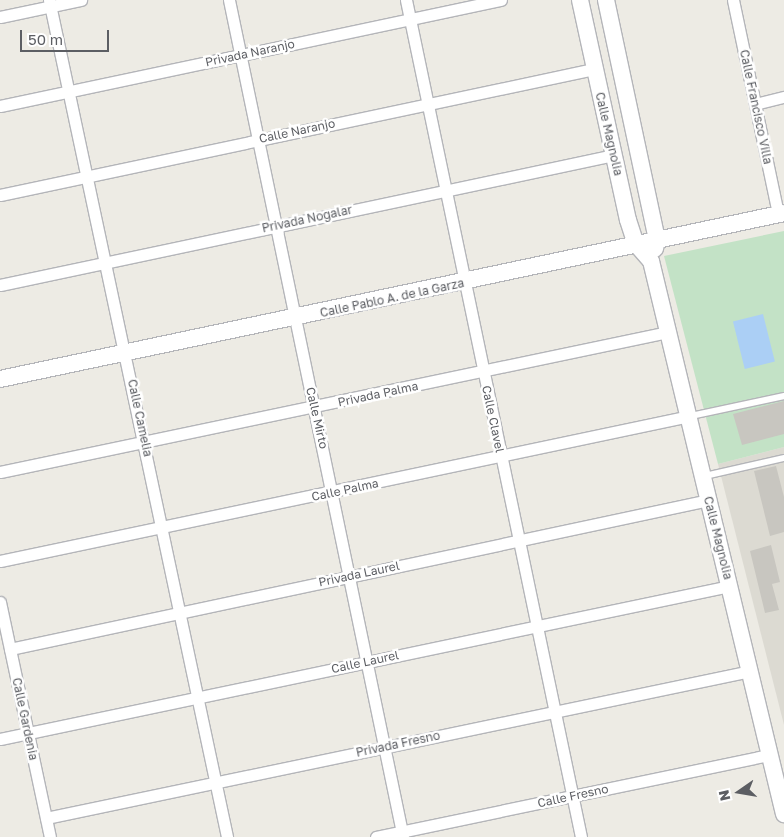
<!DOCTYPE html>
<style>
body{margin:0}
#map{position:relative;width:784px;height:837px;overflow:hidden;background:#edebe4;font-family:"Golos Text",sans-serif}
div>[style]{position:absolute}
.education>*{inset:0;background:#dcdad2}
.green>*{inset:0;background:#c3e2c6}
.water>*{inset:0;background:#abcff5;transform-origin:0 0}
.building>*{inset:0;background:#c8c6c0}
.roads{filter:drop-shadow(1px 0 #b4b5b9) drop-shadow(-1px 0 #b4b5b9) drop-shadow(0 1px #b4b5b9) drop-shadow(0 -1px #b4b5b9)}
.lane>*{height:5.5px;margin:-2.75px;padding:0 2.75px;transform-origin:2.75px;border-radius:2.75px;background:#fff}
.street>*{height:11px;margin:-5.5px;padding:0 5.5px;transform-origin:5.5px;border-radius:5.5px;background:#fff}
.secondary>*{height:16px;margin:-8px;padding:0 8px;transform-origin:8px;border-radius:8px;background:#fff}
span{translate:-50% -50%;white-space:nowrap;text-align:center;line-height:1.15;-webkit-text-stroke:5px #fff;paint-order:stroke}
.street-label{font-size:12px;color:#5c5e63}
.north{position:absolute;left:714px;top:767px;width:50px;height:50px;-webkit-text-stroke:4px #fff;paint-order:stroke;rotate:257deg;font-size:14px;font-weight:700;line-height:20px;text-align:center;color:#5c5e63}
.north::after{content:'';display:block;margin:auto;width:18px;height:22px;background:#5c5e63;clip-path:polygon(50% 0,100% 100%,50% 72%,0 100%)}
.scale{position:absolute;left:20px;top:30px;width:89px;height:22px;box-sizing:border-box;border:2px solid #5c5e63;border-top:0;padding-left:6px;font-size:15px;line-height:18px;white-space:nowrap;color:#5c5e63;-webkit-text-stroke:4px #fff;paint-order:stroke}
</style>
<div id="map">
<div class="education">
<div style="clip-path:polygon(784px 447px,784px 725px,718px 464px)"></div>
</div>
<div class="green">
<div style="clip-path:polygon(784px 231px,784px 447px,718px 464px,664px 256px)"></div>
</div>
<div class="water">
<div style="left:763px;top:314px;width:49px;height:31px;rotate:76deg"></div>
</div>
<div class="building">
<div style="clip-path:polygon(784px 401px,784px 434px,742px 445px,733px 414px)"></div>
<div style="clip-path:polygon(776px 466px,784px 497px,784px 532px,770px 536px,754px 471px)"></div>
<div style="clip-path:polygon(771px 545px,780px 582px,772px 584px,779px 610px,765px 613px,750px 551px)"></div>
</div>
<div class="roads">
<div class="lane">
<div style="left:691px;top:416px;width:95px;rotate:-12.1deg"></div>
<div style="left:705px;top:476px;width:81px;rotate:-12.8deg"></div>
</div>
<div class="street">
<div style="left:49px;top:0;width:856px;rotate:77.99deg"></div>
<div style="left:229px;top:0;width:855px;rotate:78.26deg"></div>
<div style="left:406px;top:0;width:855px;rotate:78.19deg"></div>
<div style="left:733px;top:0;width:219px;rotate:78.1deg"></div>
<div style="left:0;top:17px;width:83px;rotate:-11.9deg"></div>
<div style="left:755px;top:104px;width:30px;rotate:-14deg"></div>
<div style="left:0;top:106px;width:512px;rotate:-11.95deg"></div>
<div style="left:0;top:195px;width:607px;rotate:-11.98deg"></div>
<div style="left:0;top:285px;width:628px;rotate:-11.95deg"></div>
<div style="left:0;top:472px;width:683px;rotate:-11.84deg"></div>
<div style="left:0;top:561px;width:704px;rotate:-11.88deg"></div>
<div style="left:0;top:602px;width:240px;rotate:78deg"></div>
<div style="left:10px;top:649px;width:715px;rotate:-12.03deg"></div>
<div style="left:0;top:739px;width:745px;rotate:-11.85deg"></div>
<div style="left:46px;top:818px;width:719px;rotate:-11.79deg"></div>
<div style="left:376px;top:837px;width:402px;rotate:-11.8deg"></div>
</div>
<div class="secondary">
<div style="left:580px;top:0;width:225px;rotate:77.7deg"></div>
<div style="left:628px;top:220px;width:25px;rotate:72deg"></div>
<div style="left:636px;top:244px;width:23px;rotate:49deg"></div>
<div style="left:651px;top:261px;width:569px;rotate:76.48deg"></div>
<div style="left:606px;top:0;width:245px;rotate:78deg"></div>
<div style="left:657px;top:240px;width:9px;rotate:103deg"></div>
<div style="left:0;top:379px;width:801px;rotate:-11.95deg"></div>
</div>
</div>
<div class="street-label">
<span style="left:250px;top:53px;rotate:-12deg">Privada Naranjo</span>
<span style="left:756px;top:107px;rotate:78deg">Calle Francisco Villa</span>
<span style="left:297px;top:131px;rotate:-12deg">Calle Naranjo</span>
<span style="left:609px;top:134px;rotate:77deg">Calle Magnolia</span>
<span style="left:307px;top:219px;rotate:-12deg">Privada Nogalar</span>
<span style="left:392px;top:298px;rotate:-12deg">Calle Pablo A. de la Garza</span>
<span style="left:378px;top:394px;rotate:-12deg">Privada Palma</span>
<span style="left:140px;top:418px;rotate:78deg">Calle Camelia</span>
<span style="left:317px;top:418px;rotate:77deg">Calle Mirto</span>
<span style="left:493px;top:419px;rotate:78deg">Calle Clavel</span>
<span style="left:345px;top:490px;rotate:-12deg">Calle Palma</span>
<span style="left:718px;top:538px;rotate:76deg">Calle Magnolia</span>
<span style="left:359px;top:574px;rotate:-12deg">Privada Laurel</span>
<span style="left:365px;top:662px;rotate:-12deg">Calle Laurel</span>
<span style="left:25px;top:719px;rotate:78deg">Calle Gardenia</span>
<span style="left:398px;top:744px;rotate:-12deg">Privada Fresno</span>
<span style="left:573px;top:796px;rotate:-12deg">Calle Fresno</span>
</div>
<div class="north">N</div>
<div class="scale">50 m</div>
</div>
